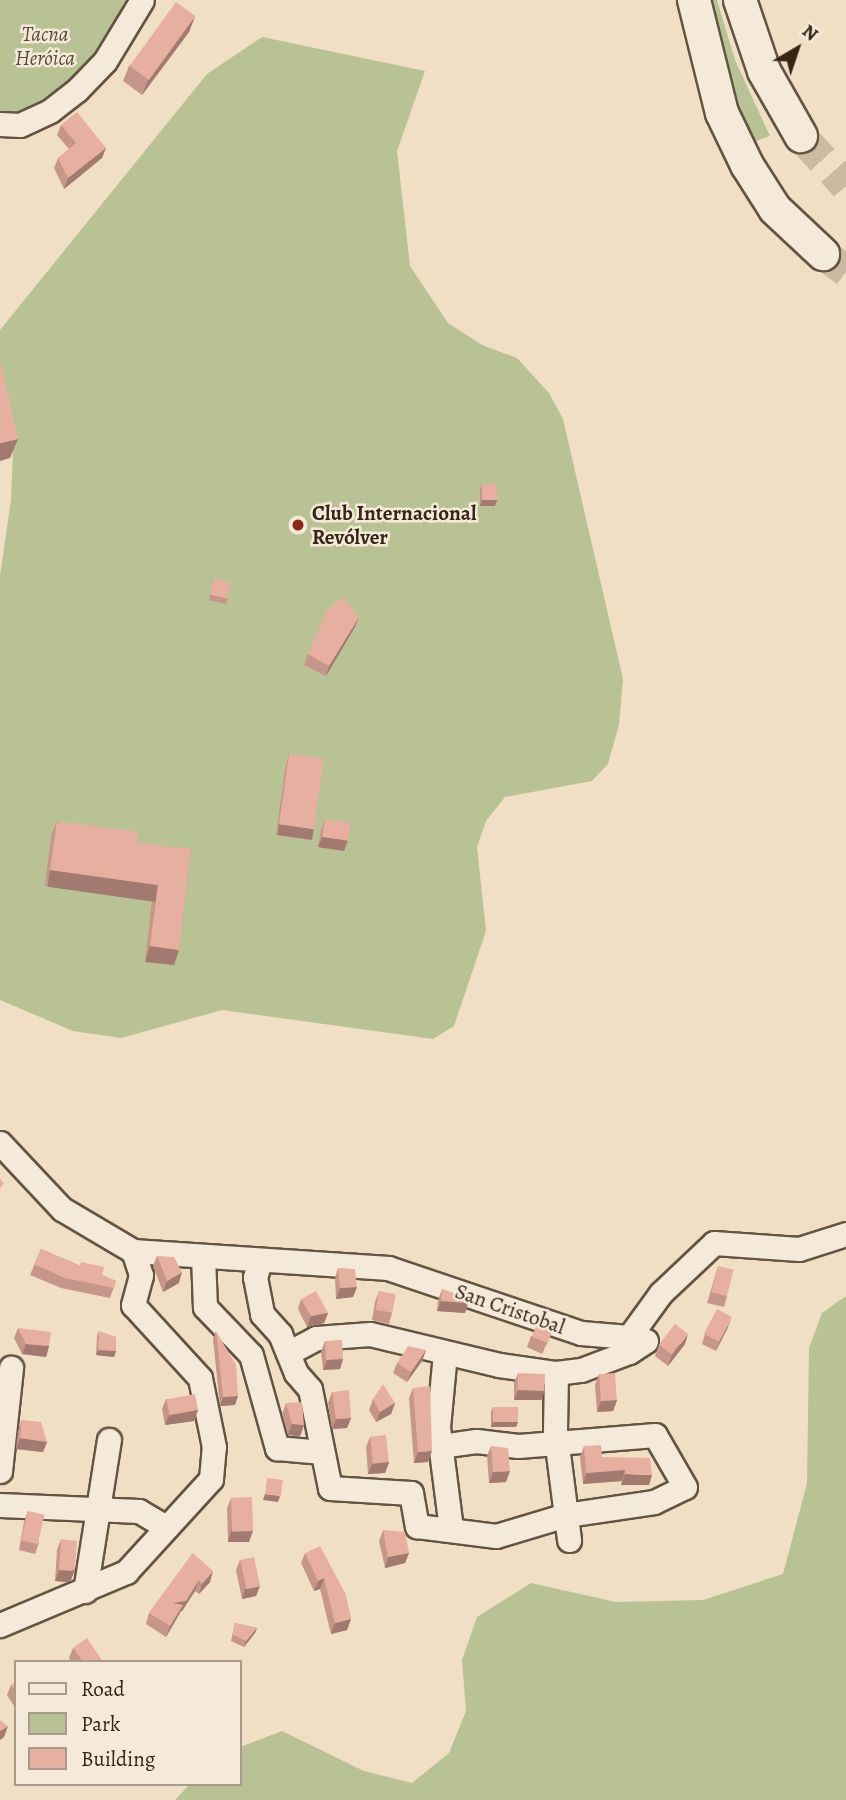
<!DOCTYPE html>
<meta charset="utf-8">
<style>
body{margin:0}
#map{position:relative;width:846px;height:1800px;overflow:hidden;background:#f0dfc4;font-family:Alegreya,serif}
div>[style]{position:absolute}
.green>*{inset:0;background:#b9c295}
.secondary-tunnel>*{height:32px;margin-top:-16px;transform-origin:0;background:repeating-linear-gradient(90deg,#cbbaa1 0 32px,transparent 0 48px)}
.roads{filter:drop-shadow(2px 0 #645442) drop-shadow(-2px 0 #645442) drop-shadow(0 2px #645442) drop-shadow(0 -2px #645442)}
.minor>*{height:23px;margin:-11.5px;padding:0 11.5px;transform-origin:11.5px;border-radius:11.5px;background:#f5ead9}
.secondary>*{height:32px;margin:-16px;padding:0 16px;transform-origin:16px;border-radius:16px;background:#f5ead9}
.wall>*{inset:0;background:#c7968a}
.shaded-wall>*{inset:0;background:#a27a70;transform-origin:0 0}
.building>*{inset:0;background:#e7afa0;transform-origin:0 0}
.dots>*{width:19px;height:19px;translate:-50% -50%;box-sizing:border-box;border:4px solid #f5ead9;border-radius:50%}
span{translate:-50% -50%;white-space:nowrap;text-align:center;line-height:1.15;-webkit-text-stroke:5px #f5ead9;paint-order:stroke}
.park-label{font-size:21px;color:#564c36;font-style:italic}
.poi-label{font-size:21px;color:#352517;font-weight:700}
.left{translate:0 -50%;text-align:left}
.street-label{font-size:21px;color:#352517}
.legend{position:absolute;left:14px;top:1660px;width:228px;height:126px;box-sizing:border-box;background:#f5ead9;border:2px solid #a89b8b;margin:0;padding:9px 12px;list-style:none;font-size:21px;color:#352517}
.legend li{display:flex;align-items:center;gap:14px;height:35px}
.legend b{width:35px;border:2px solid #a89b8b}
.north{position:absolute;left:762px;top:14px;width:70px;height:70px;-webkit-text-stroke:5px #f5ead9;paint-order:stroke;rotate:39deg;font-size:19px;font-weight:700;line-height:28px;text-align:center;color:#352517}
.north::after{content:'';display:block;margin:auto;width:24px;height:32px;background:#352517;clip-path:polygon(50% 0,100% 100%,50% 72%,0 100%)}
</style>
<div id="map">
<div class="green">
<div style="clip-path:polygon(0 0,134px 0,95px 60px,60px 96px,12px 118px,0 119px)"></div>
<div style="clip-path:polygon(706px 0,717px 0,735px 60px,770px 136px,751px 143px,731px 97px)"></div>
<div style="clip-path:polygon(262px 37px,425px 71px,397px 151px,410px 266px,448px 323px,482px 345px,517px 358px,549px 393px,563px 419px,623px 679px,619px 725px,608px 764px,592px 781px,505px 797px,486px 821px,477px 847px,486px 931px,454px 1026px,433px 1039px,222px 1010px,121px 1038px,73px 1031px,0 1000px,0 576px,11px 500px,14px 424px,0 376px,0 330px,207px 74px)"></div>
<div style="clip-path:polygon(846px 1296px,846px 1800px,175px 1800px,190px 1784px,240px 1784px,240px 1747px,282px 1731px,364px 1771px,412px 1783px,449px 1753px,466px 1711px,462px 1660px,477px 1617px,531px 1583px,616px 1602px,703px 1600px,783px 1574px,807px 1483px,809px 1348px,822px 1313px)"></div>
</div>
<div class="secondary-tunnel">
<div style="left:801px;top:136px;width:67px;rotate:48deg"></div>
<div style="left:823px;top:254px;width:29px;rotate:36deg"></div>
</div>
<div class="roads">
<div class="minor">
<div style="left:0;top:124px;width:20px;rotate:3deg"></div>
<div style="left:20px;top:125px;width:33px;rotate:-25deg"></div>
<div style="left:50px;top:111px;width:34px;rotate:-38deg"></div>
<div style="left:77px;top:90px;width:40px;rotate:-46deg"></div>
<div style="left:105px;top:61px;width:71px;rotate:-58.8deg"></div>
<div style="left:0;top:1143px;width:91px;rotate:46.8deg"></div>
<div style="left:62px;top:1209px;width:82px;rotate:30.6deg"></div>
<div style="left:133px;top:1251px;width:256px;rotate:3.8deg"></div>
<div style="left:388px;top:1268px;width:204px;rotate:18.6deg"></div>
<div style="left:581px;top:1333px;width:48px;rotate:4.8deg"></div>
<div style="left:629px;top:1337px;width:54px;rotate:-54deg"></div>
<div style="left:661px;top:1293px;width:73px;rotate:-43.3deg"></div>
<div style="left:714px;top:1243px;width:85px;rotate:4deg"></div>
<div style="left:799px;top:1249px;width:49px;rotate:-17.7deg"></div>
<div style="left:203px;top:1256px;width:51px;rotate:87.8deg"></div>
<div style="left:205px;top:1307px;width:66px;rotate:46.2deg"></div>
<div style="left:251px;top:1355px;width:97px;rotate:74.4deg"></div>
<div style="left:277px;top:1448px;width:45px;rotate:5.1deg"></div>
<div style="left:260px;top:1262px;width:16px;rotate:108deg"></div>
<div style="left:255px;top:1277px;width:38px;rotate:79deg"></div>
<div style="left:262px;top:1314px;width:27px;rotate:48deg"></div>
<div style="left:280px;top:1334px;width:42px;rotate:67.7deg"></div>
<div style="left:296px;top:1373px;width:21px;rotate:49deg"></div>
<div style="left:310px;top:1389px;width:101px;rotate:78.6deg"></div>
<div style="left:330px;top:1488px;width:81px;rotate:3.5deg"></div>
<div style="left:411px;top:1493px;width:34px;rotate:80deg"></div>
<div style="left:417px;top:1526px;width:80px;rotate:7.2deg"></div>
<div style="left:496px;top:1536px;width:73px;rotate:-16.7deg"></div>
<div style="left:566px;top:1515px;width:89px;rotate:-8.4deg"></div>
<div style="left:654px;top:1502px;width:34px;rotate:-26deg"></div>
<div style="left:685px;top:1487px;width:60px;rotate:-120deg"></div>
<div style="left:655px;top:1435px;width:137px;rotate:175.4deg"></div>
<div style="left:518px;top:1446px;width:42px;rotate:-173.2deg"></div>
<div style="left:476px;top:1441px;width:35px;rotate:172deg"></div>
<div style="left:288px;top:1353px;width:32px;rotate:-28deg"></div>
<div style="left:316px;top:1338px;width:54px;rotate:-4.2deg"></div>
<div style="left:370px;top:1334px;width:133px;rotate:13.5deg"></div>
<div style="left:499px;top:1365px;width:58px;rotate:8deg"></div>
<div style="left:556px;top:1373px;width:25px;rotate:-7deg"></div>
<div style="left:581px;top:1370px;width:51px;rotate:-20.6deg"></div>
<div style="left:629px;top:1352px;width:20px;rotate:-33deg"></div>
<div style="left:646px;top:1341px;width:9px;rotate:-159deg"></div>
<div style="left:445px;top:1353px;width:74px;rotate:95.4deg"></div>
<div style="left:438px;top:1427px;width:102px;rotate:82.7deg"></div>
<div style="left:556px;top:1373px;width:57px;rotate:91deg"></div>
<div style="left:555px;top:1430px;width:111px;rotate:82.7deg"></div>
<div style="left:0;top:1471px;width:104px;rotate:-83.9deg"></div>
<div style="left:0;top:1505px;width:139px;rotate:2.5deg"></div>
<div style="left:139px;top:1511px;width:31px;rotate:31deg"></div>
<div style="left:85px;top:1591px;width:153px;rotate:-81deg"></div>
<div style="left:0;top:1625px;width:137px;rotate:-22.8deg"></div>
<div style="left:126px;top:1572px;width:126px;rotate:-47.6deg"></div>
<div style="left:211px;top:1479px;width:32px;rotate:-85deg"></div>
<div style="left:214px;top:1447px;width:70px;rotate:-101.5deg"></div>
<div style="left:200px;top:1378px;width:99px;rotate:-132.5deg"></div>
<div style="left:133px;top:1305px;width:31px;rotate:-75deg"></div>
<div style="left:141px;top:1275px;width:25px;rotate:-108deg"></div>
</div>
<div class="secondary">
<div style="left:694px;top:0;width:116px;rotate:76.1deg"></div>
<div style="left:722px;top:113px;width:58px;rotate:64.3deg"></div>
<div style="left:747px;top:165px;width:52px;rotate:57.5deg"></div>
<div style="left:775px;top:209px;width:66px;rotate:43.2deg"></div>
<div style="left:740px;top:0;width:75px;rotate:71.3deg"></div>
<div style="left:764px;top:71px;width:75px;rotate:60.4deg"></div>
</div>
</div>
<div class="wall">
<div style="clip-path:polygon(195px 16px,189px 32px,142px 95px,123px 81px,129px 66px)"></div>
<div style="clip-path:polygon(61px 125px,106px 148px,102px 158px,64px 189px,54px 168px,58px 158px,69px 149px,57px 135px)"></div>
<div style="clip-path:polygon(482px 484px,497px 500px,495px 506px,480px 506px,480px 490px)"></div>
<div style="clip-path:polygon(214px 578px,228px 599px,226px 604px,209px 600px)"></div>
<div style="clip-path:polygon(355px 627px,326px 676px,304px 665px,308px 654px)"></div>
<div style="clip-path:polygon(289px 754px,314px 829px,310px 840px,276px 835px,286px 764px)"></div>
<div style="clip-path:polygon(325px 819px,348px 840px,344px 851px,318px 847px,321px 830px)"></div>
<div style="clip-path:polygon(57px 821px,137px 843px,191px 849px,179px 950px,174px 965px,145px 962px,152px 901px,45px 886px,51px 836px)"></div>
<div style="clip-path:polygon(41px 1249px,116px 1281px,110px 1298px,61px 1288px,30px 1275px)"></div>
<div style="clip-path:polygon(157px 1256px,179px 1283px,163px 1292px,153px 1266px)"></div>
<div style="clip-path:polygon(718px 1266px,727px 1296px,724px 1307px,707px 1303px)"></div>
<div style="clip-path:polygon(338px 1268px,357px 1287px,353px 1297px,336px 1299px,335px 1278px)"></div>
<div style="clip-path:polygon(442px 1289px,468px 1303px,465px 1313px,437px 1311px,438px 1300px)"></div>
<div style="clip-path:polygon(379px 1291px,392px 1313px,389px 1324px,372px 1320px,375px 1302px)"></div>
<div style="clip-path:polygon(301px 1299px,328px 1313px,324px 1323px,307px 1327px,298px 1309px)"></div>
<div style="clip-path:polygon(728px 1327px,716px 1351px,702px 1344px,705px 1334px)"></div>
<div style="clip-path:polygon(18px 1328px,49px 1346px,46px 1357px,22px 1354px,14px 1338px)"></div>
<div style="clip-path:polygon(99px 1331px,116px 1351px,114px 1357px,96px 1355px,97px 1336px)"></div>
<div style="clip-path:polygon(216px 1331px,238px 1396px,235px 1405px,220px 1406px,213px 1339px)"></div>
<div style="clip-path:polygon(531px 1336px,550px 1337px,542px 1354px,527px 1347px)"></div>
<div style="clip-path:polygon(325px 1341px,343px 1359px,340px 1369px,323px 1370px,321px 1352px)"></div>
<div style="clip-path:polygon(685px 1344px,668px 1366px,655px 1356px,659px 1345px)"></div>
<div style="clip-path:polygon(426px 1350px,422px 1361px,407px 1382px,393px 1373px,397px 1363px)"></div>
<div style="clip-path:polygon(518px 1373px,545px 1390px,541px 1400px,514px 1400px,514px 1383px)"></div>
<div style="clip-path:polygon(599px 1374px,617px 1400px,613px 1411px,597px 1412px,595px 1385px)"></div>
<div style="clip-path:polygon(413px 1388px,428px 1462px,414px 1463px,409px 1398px)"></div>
<div style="clip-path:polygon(332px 1392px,351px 1418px,347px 1428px,332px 1429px,328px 1403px)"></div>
<div style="clip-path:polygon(166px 1399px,198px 1410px,194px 1421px,165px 1425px,162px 1409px)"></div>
<div style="clip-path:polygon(373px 1399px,395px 1403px,391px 1414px,376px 1422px,369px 1410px)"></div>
<div style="clip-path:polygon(286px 1403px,304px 1425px,300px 1436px,288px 1435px,282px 1414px)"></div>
<div style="clip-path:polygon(493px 1407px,516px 1427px,491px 1427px,491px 1412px)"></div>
<div style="clip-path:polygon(22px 1420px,47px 1442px,43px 1452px,16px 1449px,18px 1431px)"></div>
<div style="clip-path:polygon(370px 1437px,389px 1462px,385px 1473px,368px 1474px,366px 1447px)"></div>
<div style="clip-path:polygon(491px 1446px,506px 1482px,489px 1483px,487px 1456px)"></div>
<div style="clip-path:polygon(584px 1446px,602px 1457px,649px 1485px,621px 1485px,622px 1481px,583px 1484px,580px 1457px)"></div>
<div style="clip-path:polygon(231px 1498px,249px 1542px,228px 1542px,227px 1508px)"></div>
<div style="clip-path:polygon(28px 1511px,39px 1543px,35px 1554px,19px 1550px,24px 1522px)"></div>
<div style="clip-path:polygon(383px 1530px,409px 1553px,405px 1563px,385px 1568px,379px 1541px)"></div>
<div style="clip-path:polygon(61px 1539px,75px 1569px,71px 1580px,67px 1582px,55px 1581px,57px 1550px)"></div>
<div style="clip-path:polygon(193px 1553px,210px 1582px,199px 1594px,195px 1591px,182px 1611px,181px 1611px,166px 1637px,146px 1624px,149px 1613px)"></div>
<div style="clip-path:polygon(305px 1553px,345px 1593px,351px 1619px,347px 1630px,331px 1634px,320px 1589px,314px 1591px,301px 1563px)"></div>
<div style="clip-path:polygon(240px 1560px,260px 1586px,256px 1596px,242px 1599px,236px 1570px)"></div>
<div style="clip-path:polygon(235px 1623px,257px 1628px,255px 1633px,244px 1647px,231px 1641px)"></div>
<div style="clip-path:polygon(73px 1648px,103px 1662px,72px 1662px,69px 1658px)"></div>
<div style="clip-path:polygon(16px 1682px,16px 1709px,7px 1695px,11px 1685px)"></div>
</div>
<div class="shaded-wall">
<div style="clip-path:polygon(195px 16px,189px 32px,142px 95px,148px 80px)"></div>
<div style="clip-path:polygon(106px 148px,102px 158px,64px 189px,68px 178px)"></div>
<div style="clip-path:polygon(18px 439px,10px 458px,0 461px,0 443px)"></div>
<div style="clip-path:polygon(482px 500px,497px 500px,495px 506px,480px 506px)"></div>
<div style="clip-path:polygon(359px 617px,355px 627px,326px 676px,329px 666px)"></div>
<div style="left:279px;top:824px;width:35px;height:11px;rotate:8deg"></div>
<div style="clip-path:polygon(322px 837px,348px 840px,344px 851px,318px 847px)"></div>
<div style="left:50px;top:870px;width:109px;height:17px;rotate:8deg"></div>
<div style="clip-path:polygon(150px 946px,179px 950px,174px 965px,145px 962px)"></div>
<div style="clip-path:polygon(182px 1272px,179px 1283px,163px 1292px,167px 1281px)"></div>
<div style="clip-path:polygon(357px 1287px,353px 1297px,336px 1299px,340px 1288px)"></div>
<div style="clip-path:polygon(441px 1301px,468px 1303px,465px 1313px,437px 1311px)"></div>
<div style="clip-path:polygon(328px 1313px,324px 1323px,307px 1327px,311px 1316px)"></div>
<div style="clip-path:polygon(732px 1317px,728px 1327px,716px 1351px,720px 1341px)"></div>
<div style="clip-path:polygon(688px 1334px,685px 1344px,668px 1366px,672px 1355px)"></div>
<div style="clip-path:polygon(26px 1344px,49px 1346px,46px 1357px,22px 1354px)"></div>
<div style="clip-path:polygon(98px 1350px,116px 1351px,114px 1357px,96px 1355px)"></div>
<div style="clip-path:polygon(426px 1350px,422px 1361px,407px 1382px,411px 1372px)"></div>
<div style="clip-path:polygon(343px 1359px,340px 1369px,323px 1370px,327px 1360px)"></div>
<div style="clip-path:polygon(518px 1390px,545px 1390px,541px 1400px,514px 1400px)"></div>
<div style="clip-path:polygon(238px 1396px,235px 1405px,220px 1406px,223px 1397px)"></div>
<div style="clip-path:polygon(617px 1400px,613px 1411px,597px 1412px,601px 1401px)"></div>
<div style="clip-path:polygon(395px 1403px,391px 1414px,376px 1422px,380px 1412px)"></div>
<div style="clip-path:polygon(198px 1410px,194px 1421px,165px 1425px,169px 1415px)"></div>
<div style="clip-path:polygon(351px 1418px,347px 1428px,332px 1429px,336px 1419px)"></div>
<div style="clip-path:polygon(493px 1422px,518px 1422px,516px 1427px,491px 1427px)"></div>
<div style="clip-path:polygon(292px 1424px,304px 1425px,300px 1436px,288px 1435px)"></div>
<div style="clip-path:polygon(20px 1438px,47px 1442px,43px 1452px,16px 1449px)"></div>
<div style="clip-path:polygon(432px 1451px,428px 1462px,414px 1463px,418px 1452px)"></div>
<div style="clip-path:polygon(389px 1462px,385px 1473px,368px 1474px,372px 1464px)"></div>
<div style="clip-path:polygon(625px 1470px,622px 1481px,583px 1484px,586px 1473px)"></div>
<div style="clip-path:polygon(510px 1471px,506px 1482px,489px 1483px,493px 1472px)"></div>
<div style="clip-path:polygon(625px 1474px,652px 1475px,649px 1485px,621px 1485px)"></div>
<div style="clip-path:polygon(265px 1494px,280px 1496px,278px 1502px,263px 1500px)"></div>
<div style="clip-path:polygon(231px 1531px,253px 1531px,249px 1542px,228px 1542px)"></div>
<div style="clip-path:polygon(409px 1553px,405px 1563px,385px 1568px,388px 1557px)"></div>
<div style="clip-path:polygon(75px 1569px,71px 1580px,67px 1582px,55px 1581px,59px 1570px)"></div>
<div style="clip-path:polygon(213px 1571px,210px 1582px,199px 1594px,202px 1584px)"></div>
<div style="clip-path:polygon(324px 1578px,320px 1589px,314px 1591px,318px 1581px)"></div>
<div style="clip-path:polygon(199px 1580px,195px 1591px,182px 1611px,181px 1611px,166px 1637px,170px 1626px,173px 1603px)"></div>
<div style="clip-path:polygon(260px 1586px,256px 1596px,242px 1599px,245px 1589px)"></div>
<div style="clip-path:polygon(351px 1619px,347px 1630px,331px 1634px,335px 1623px)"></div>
<div style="clip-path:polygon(257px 1628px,255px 1633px,244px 1647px,246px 1641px)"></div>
<div style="clip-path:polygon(8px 1726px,4px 1737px,0 1740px,0 1731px)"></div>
</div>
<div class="building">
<div style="left:176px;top:2px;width:24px;height:79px;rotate:36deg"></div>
<div style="clip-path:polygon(77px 112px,106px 148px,68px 178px,58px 158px,76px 143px,61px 125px)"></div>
<div style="clip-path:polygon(0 359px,18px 439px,0 443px)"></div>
<div style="left:482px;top:484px;width:15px;height:16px"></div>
<div style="left:214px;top:578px;width:17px;height:17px;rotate:13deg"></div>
<div style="clip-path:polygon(343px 597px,359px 617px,329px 666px,308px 654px,328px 609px)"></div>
<div style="left:289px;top:754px;width:35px;height:71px;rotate:8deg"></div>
<div style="left:325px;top:819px;width:26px;height:18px;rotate:9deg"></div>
<div style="clip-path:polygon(57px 821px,138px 832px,137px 843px,191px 849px,179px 950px,150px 946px,158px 885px,50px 870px)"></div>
<div style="clip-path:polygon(0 1179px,4px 1183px,0 1189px)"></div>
<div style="clip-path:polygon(41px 1249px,80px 1266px,81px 1262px,104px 1267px,102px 1275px,116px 1281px,114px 1288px,65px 1278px,34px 1264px)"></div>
<div style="clip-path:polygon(157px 1256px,174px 1257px,182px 1272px,167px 1281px)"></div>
<div style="left:718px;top:1266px;width:16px;height:27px;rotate:14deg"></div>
<div style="clip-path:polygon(338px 1268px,355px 1269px,357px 1287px,340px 1288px)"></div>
<div style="clip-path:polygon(442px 1289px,469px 1298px,468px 1303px,441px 1301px)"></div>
<div style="clip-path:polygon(316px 1291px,328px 1313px,311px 1316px,301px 1299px)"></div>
<div style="left:379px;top:1291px;width:17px;height:19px;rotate:10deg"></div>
<div style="left:717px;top:1309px;width:17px;height:28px;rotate:28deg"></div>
<div style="left:538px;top:1321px;width:17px;height:17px;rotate:21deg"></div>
<div style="left:675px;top:1324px;width:16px;height:26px;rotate:38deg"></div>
<div style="clip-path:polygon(18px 1328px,51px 1332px,49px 1346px,26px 1344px)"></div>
<div style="clip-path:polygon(99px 1331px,116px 1337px,116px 1351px,98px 1350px)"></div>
<div style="clip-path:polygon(216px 1331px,236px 1365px,238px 1396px,223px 1397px)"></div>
<div style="left:342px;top:1340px;width:19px;height:17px;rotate:87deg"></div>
<div style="clip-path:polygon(408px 1346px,426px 1350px,411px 1372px,397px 1363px)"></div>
<div style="left:518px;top:1373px;width:27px;height:17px;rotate:2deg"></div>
<div style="left:615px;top:1373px;width:27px;height:16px;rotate:86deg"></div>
<div style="clip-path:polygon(383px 1384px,395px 1403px,380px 1412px,373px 1399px)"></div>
<div style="clip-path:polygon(430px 1386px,432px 1451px,418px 1452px,413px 1388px)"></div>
<div style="clip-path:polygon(349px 1390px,351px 1418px,336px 1419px,332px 1392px)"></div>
<div style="left:195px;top:1394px;width:16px;height:29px;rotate:79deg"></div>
<div style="clip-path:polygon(302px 1402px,304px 1425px,292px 1424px,286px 1403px)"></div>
<div style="left:493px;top:1407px;width:25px;height:15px"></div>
<div style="clip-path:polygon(22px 1420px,41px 1422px,47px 1442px,20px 1438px)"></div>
<div style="left:386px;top:1435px;width:27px;height:16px;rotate:84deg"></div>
<div style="clip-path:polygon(601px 1445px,602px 1457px,650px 1458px,652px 1475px,625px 1474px,625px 1470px,586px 1473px,584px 1446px)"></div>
<div style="clip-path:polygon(491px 1446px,508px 1448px,510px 1471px,493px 1472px)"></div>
<div style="left:267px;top:1478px;width:16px;height:16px;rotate:7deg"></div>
<div style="left:252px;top:1497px;width:34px;height:21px;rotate:88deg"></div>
<div style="left:28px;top:1511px;width:17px;height:30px;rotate:13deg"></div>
<div style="clip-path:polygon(383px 1530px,405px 1532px,409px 1553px,388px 1557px)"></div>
<div style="clip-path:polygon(61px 1539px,77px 1541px,75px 1569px,71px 1571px,59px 1570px)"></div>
<div style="clip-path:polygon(320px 1546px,345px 1593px,351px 1619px,335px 1623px,324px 1578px,318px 1581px,305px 1553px)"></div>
<div style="clip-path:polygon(193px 1553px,213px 1571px,202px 1584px,199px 1580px,186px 1601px,173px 1603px,183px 1605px,170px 1626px,149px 1613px)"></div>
<div style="left:254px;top:1557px;width:30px;height:14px;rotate:78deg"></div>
<div style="clip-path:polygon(235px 1623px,257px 1628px,246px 1641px,233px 1635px)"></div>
<div style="clip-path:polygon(87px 1638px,103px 1662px,83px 1662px,73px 1648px)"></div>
<div style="clip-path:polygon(16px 1682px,16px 1692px,11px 1685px)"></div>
<div style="clip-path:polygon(0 1720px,8px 1726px,0 1731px)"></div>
</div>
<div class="dots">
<div style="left:298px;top:525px;background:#8f2418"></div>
</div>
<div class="park-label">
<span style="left:45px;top:46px">Tacna<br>Heróica</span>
</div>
<div class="poi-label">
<span class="left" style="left:312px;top:525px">Club Internacional<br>Revólver</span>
</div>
<div class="street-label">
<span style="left:510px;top:1309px;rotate:19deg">San Cristobal</span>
</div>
<ul class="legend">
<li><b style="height:9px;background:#f5ead9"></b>Road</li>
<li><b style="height:19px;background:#b9c295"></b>Park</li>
<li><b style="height:19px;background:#e7afa0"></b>Building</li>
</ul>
<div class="north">N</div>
</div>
